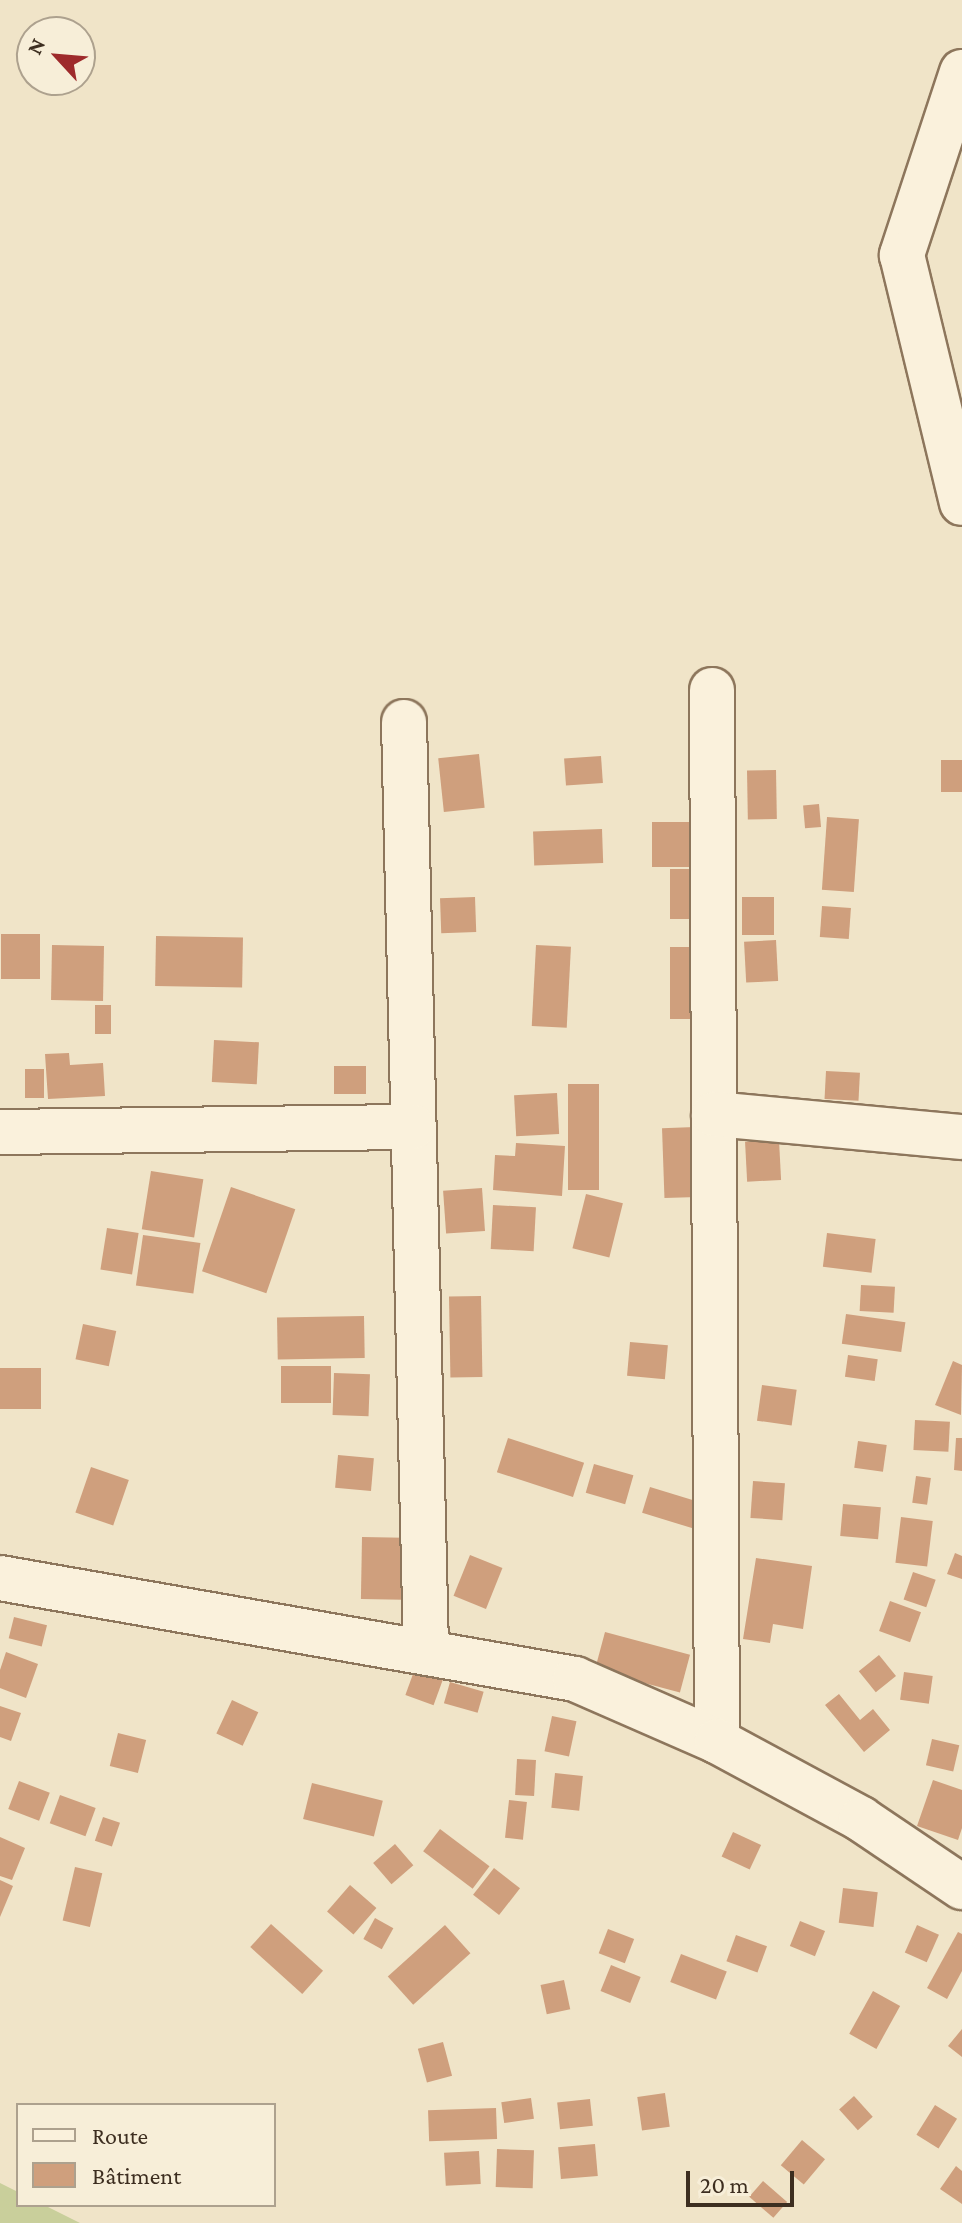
<!DOCTYPE html>
<meta charset="utf-8">
<style>
body{margin:0}
#map{position:relative;width:962px;height:2223px;overflow:hidden;background:#f0e4c8;font-family:"Crimson Pro",serif}
div>[style]{position:absolute}
.green>*{inset:0;background:#c9cf9b}
.building>*{inset:0;background:#cf9f7d;transform-origin:0 0}
.roads{filter:drop-shadow(2px 0 #8d765c) drop-shadow(-2px 0 #8d765c) drop-shadow(0 2px #8d765c) drop-shadow(0 -2px #8d765c)}
.minor>*{height:44px;margin:-22px;padding:0 22px;transform-origin:22px;border-radius:22px;background:#faf1dc}
span{translate:-50% -50%;white-space:nowrap;text-align:center;line-height:1.15;-webkit-text-stroke:6px #f7eed8;paint-order:stroke}
.legend{position:absolute;left:16px;top:2103px;width:260px;height:104px;box-sizing:border-box;background:#f7eed8;border:2px solid #ada18e;margin:0;padding:10px 14px;list-style:none;font-size:24px;color:#3d2e20}
.legend li{display:flex;align-items:center;gap:16px;height:40px}
.legend b{width:40px;border:2px solid #ada18e}
.north{position:absolute;left:16px;top:16px;width:80px;height:80px;box-sizing:border-box;background:#f7eed8;border:2px solid #ada18e;border-radius:50%;rotate:296deg;font-size:22px;font-weight:700;line-height:32px;text-align:center;color:#3d2e20}
.north::after{content:'';display:block;margin:auto;width:28px;height:36px;background:#9e2a2b;clip-path:polygon(50% 0,100% 100%,50% 72%,0 100%)}
.scale{position:absolute;left:686px;top:2171px;width:108px;height:36px;box-sizing:border-box;border:4px solid #3d2e20;border-top:0;padding-left:10px;font-size:24px;line-height:28px;white-space:nowrap;color:#3d2e20;-webkit-text-stroke:6px #f7eed8;paint-order:stroke}
</style>
<div id="map">
<div class="green">
<div style="clip-path:polygon(0 2183px,18px 2192px,18px 2205px,44px 2205px,80px 2223px,0 2223px)"></div>
</div>
<div class="building">
<div style="left:479px;top:754px;width:54px;height:41px;rotate:84deg"></div>
<div style="left:601px;top:756px;width:27px;height:37px;rotate:86deg"></div>
<div style="left:941px;top:760px;width:21px;height:32px"></div>
<div style="left:776px;top:770px;width:49px;height:29px;rotate:89deg"></div>
<div style="left:819px;top:804px;width:23px;height:16px;rotate:85deg"></div>
<div style="left:827px;top:817px;width:32px;height:73px;rotate:4deg"></div>
<div style="left:692px;top:822px;width:45px;height:40px;rotate:90deg"></div>
<div style="left:602px;top:829px;width:34px;height:69px;rotate:88deg"></div>
<div style="left:670px;top:869px;width:20px;height:50px"></div>
<div style="left:475px;top:897px;width:35px;height:35px;rotate:88deg"></div>
<div style="left:742px;top:897px;width:32px;height:38px"></div>
<div style="left:822px;top:906px;width:29px;height:31px;rotate:4deg"></div>
<div style="left:1px;top:934px;width:39px;height:45px"></div>
<div style="left:156px;top:936px;width:87px;height:50px;rotate:1deg"></div>
<div style="left:776px;top:940px;width:41px;height:32px;rotate:87deg"></div>
<div style="left:52px;top:945px;width:52px;height:55px;rotate:1deg"></div>
<div style="left:536px;top:945px;width:35px;height:81px;rotate:3deg"></div>
<div style="left:670px;top:947px;width:24px;height:72px"></div>
<div style="left:95px;top:1005px;width:16px;height:29px"></div>
<div style="left:214px;top:1040px;width:45px;height:42px;rotate:3deg"></div>
<div style="clip-path:polygon(69px 1053px,70px 1065px,103px 1063px,105px 1096px,48px 1099px,45px 1054px)"></div>
<div style="left:334px;top:1066px;width:32px;height:28px"></div>
<div style="left:25px;top:1069px;width:19px;height:29px"></div>
<div style="left:826px;top:1071px;width:34px;height:28px;rotate:3deg"></div>
<div style="left:568px;top:1084px;width:31px;height:106px"></div>
<div style="left:557px;top:1093px;width:41px;height:43px;rotate:87deg"></div>
<div style="left:695px;top:1127px;width:70px;height:33px;rotate:88deg"></div>
<div style="left:779px;top:1140px;width:40px;height:34px;rotate:87deg"></div>
<div style="clip-path:polygon(516px 1143px,565px 1146px,562px 1196px,493px 1190px,495px 1155px,515px 1156px)"></div>
<div style="left:151px;top:1171px;width:53px;height:59px;rotate:9deg"></div>
<div style="left:231px;top:1187px;width:68px;height:89px;rotate:19deg"></div>
<div style="left:482px;top:1188px;width:43px;height:39px;rotate:86deg"></div>
<div style="left:586px;top:1194px;width:38px;height:56px;rotate:14deg"></div>
<div style="left:493px;top:1205px;width:43px;height:44px;rotate:3deg"></div>
<div style="left:107px;top:1228px;width:32px;height:42px;rotate:9deg"></div>
<div style="left:827px;top:1233px;width:49px;height:34px;rotate:7deg"></div>
<div style="left:143px;top:1235px;width:58px;height:51px;rotate:8deg"></div>
<div style="left:861px;top:1285px;width:34px;height:26px;rotate:3deg"></div>
<div style="left:481px;top:1296px;width:81px;height:32px;rotate:89deg"></div>
<div style="left:846px;top:1314px;width:60px;height:30px;rotate:8deg"></div>
<div style="left:364px;top:1316px;width:42px;height:87px;rotate:89deg"></div>
<div style="left:83px;top:1324px;width:34px;height:36px;rotate:12deg"></div>
<div style="left:630px;top:1342px;width:38px;height:34px;rotate:5deg"></div>
<div style="left:848px;top:1355px;width:30px;height:22px;rotate:8deg"></div>
<div style="clip-path:polygon(953px 1361px,962px 1365px,961px 1415px,935px 1405px)"></div>
<div style="left:281px;top:1366px;width:50px;height:37px"></div>
<div style="left:0;top:1368px;width:41px;height:41px"></div>
<div style="left:334px;top:1373px;width:36px;height:42px;rotate:2deg"></div>
<div style="left:762px;top:1385px;width:35px;height:36px;rotate:8deg"></div>
<div style="left:915px;top:1420px;width:35px;height:30px;rotate:3deg"></div>
<div style="left:508px;top:1438px;width:80px;height:36px;rotate:18deg"></div>
<div style="clip-path:polygon(956px 1438px,962px 1438px,962px 1471px,954px 1470px)"></div>
<div style="left:858px;top:1441px;width:29px;height:27px;rotate:8deg"></div>
<div style="left:338px;top:1455px;width:36px;height:33px;rotate:5deg"></div>
<div style="left:594px;top:1464px;width:41px;height:30px;rotate:16deg"></div>
<div style="left:91px;top:1467px;width:40px;height:48px;rotate:19deg"></div>
<div style="left:916px;top:1476px;width:15px;height:27px;rotate:8deg"></div>
<div style="left:753px;top:1481px;width:32px;height:37px;rotate:4deg"></div>
<div style="left:650px;top:1487px;width:59px;height:27px;rotate:17deg"></div>
<div style="left:843px;top:1504px;width:38px;height:32px;rotate:5deg"></div>
<div style="left:901px;top:1517px;width:32px;height:46px;rotate:7deg"></div>
<div style="left:362px;top:1537px;width:42px;height:62px;rotate:1deg"></div>
<div style="clip-path:polygon(955px 1553px,962px 1556px,962px 1579px,947px 1574px)"></div>
<div style="left:470px;top:1555px;width:35px;height:44px;rotate:22deg"></div>
<div style="clip-path:polygon(756px 1558px,812px 1566px,803px 1629px,773px 1624px,770px 1643px,743px 1639px)"></div>
<div style="left:913px;top:1572px;width:24px;height:29px;rotate:19deg"></div>
<div style="left:890px;top:1601px;width:33px;height:32px;rotate:20deg"></div>
<div style="left:14px;top:1617px;width:34px;height:22px;rotate:14deg"></div>
<div style="left:605px;top:1632px;width:88px;height:39px;rotate:15deg"></div>
<div style="clip-path:polygon(6px 1652px,38px 1664px,26px 1698px,0 1688px,0 1670px)"></div>
<div style="left:879px;top:1655px;width:27px;height:26px;rotate:51deg"></div>
<div style="left:417px;top:1663px;width:30px;height:34px;rotate:20deg"></div>
<div style="left:904px;top:1672px;width:29px;height:28px;rotate:8deg"></div>
<div style="left:450px;top:1682px;width:35px;height:22px;rotate:16deg"></div>
<div style="clip-path:polygon(839px 1694px,860px 1720px,873px 1709px,890px 1730px,864px 1752px,825px 1705px)"></div>
<div style="left:232px;top:1700px;width:29px;height:37px;rotate:25deg"></div>
<div style="clip-path:polygon(0 1706px,21px 1713px,11px 1741px,0 1737px)"></div>
<div style="left:552px;top:1716px;width:25px;height:36px;rotate:12deg"></div>
<div style="left:118px;top:1733px;width:29px;height:34px;rotate:14deg"></div>
<div style="left:932px;top:1739px;width:28px;height:27px;rotate:13deg"></div>
<div style="left:517px;top:1759px;width:19px;height:36px;rotate:3deg"></div>
<div style="left:555px;top:1773px;width:28px;height:35px;rotate:6deg"></div>
<div style="clip-path:polygon(933px 1780px,962px 1790px,962px 1828px,958px 1840px,917px 1826px)"></div>
<div style="left:19px;top:1781px;width:33px;height:30px;rotate:21deg"></div>
<div style="left:312px;top:1783px;width:73px;height:37px;rotate:14deg"></div>
<div style="left:60px;top:1795px;width:38px;height:30px;rotate:20deg"></div>
<div style="left:509px;top:1800px;width:18px;height:38px;rotate:6deg"></div>
<div style="left:103px;top:1817px;width:18px;height:25px;rotate:19deg"></div>
<div style="left:440px;top:1829px;width:62px;height:28px;rotate:37deg"></div>
<div style="left:733px;top:1832px;width:31px;height:27px;rotate:25deg"></div>
<div style="clip-path:polygon(0 1837px,25px 1848px,12px 1880px,0 1876px)"></div>
<div style="left:395px;top:1844px;width:28px;height:29px;rotate:49deg"></div>
<div style="left:75px;top:1867px;width:28px;height:55px;rotate:13deg"></div>
<div style="left:494px;top:1868px;width:33px;height:34px;rotate:38deg"></div>
<div style="clip-path:polygon(0 1880px,13px 1886px,0 1917px)"></div>
<div style="left:350px;top:1885px;width:35px;height:35px;rotate:41deg"></div>
<div style="left:843px;top:1888px;width:35px;height:35px;rotate:7deg"></div>
<div style="left:375px;top:1918px;width:21px;height:24px;rotate:29deg"></div>
<div style="left:800px;top:1921px;width:27px;height:27px;rotate:22deg"></div>
<div style="left:271px;top:1924px;width:70px;height:31px;rotate:42deg"></div>
<div style="left:445px;top:1925px;width:38px;height:77px;rotate:48deg"></div>
<div style="left:917px;top:1925px;width:24px;height:30px;rotate:24deg"></div>
<div style="left:608px;top:1929px;width:28px;height:26px;rotate:21deg"></div>
<div style="clip-path:polygon(958px 1932px,962px 1934px,962px 1971px,947px 1999px,927px 1988px)"></div>
<div style="left:736px;top:1935px;width:33px;height:28px;rotate:20deg"></div>
<div style="left:681px;top:1954px;width:49px;height:30px;rotate:21deg"></div>
<div style="left:611px;top:1965px;width:32px;height:28px;rotate:22deg"></div>
<div style="left:564px;top:1980px;width:30px;height:24px;rotate:78deg"></div>
<div style="left:873px;top:1991px;width:31px;height:49px;rotate:29deg"></div>
<div style="clip-path:polygon(962px 2029px,962px 2057px,948px 2046px)"></div>
<div style="left:443px;top:2042px;width:35px;height:26px;rotate:75deg"></div>
<div style="left:665px;top:2093px;width:34px;height:28px;rotate:82deg"></div>
<div style="left:854px;top:2096px;width:28px;height:20px;rotate:48deg"></div>
<div style="left:531px;top:2098px;width:21px;height:30px;rotate:82deg"></div>
<div style="left:590px;top:2099px;width:27px;height:33px;rotate:84deg"></div>
<div style="left:935px;top:2105px;width:26px;height:35px;rotate:32deg"></div>
<div style="left:496px;top:2108px;width:31px;height:68px;rotate:88deg"></div>
<div style="left:802px;top:2140px;width:30px;height:33px;rotate:40deg"></div>
<div style="left:595px;top:2144px;width:32px;height:37px;rotate:85deg"></div>
<div style="left:497px;top:2149px;width:37px;height:38px;rotate:2deg"></div>
<div style="left:479px;top:2151px;width:33px;height:35px;rotate:87deg"></div>
<div style="clip-path:polygon(956px 2166px,962px 2171px,962px 2204px,940px 2189px)"></div>
<div style="left:763px;top:2181px;width:32px;height:21px;rotate:41deg"></div>
</div>
<div class="roads">
<div class="minor">
<div style="left:962px;top:72px;width:193px;rotate:108.2deg"></div>
<div style="left:902px;top:255px;width:255px;rotate:76.4deg"></div>
<div style="left:712px;top:690px;width:1051px;rotate:89.73deg"></div>
<div style="left:404px;top:722px;width:929px;rotate:88.64deg"></div>
<div style="left:714px;top:1114px;width:249px;rotate:5.3deg"></div>
<div style="left:0;top:1132px;width:413px;rotate:-0.7deg"></div>
<div style="left:0;top:1578px;width:584px;rotate:9.96deg"></div>
<div style="left:575px;top:1679px;width:155px;rotate:23.6deg"></div>
<div style="left:717px;top:1741px;width:164px;rotate:28.4deg"></div>
<div style="left:861px;top:1819px;width:122px;rotate:34deg"></div>
</div>
</div>
<ul class="legend">
<li><b style="height:10px;background:#faf1dc"></b>Route</li>
<li><b style="height:22px;background:#cf9f7d"></b>Bâtiment</li>
</ul>
<div class="north">N</div>
<div class="scale">20 m</div>
</div>
